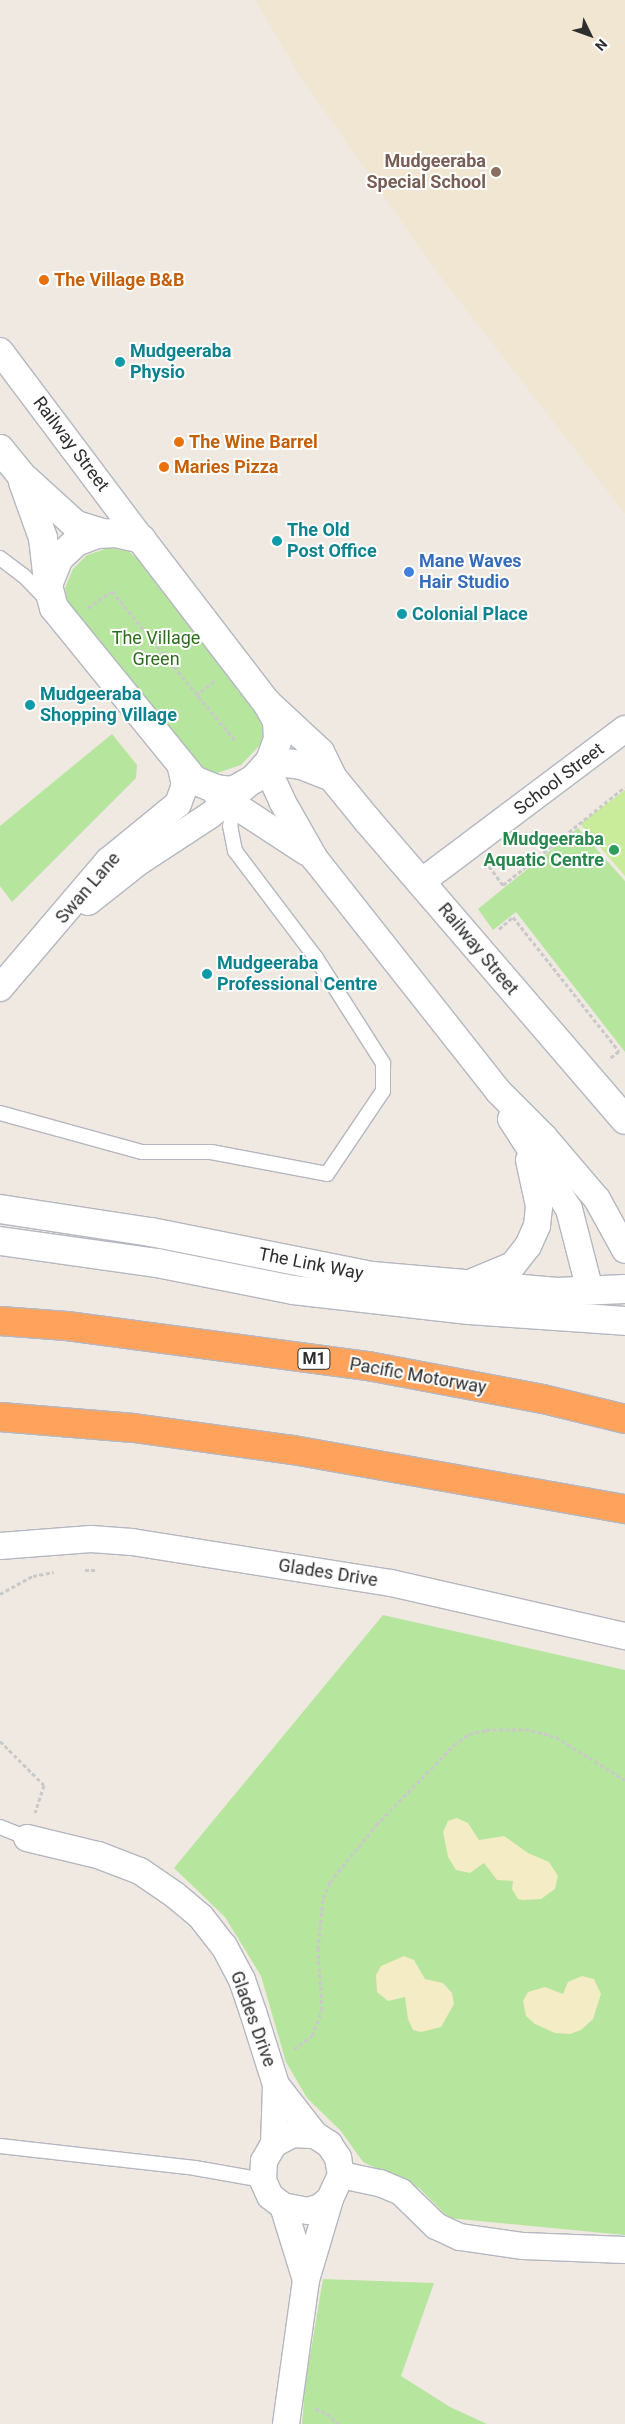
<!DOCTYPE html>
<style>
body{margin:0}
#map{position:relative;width:625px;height:2424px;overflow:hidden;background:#efe9e1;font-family:Roboto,sans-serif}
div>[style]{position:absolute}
.education>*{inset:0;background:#f0e6d1}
.green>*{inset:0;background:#b6e59e}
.sand>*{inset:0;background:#f3ecc5}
.pitch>*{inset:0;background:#c9ec9a}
.path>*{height:3px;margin-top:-1.5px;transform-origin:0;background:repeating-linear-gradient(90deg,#c9c9c9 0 4px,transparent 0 6.5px)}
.roads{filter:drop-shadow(1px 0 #b4b7c1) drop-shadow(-1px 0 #b4b7c1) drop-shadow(0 1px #b4b7c1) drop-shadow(0 -1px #b4b7c1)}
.service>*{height:14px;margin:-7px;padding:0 7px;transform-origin:7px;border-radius:7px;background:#fff}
.minor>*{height:26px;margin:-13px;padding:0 13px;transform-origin:13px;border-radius:13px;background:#fff}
.tertiary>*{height:28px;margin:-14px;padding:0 14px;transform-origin:14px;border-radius:14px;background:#fff}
.secondary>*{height:28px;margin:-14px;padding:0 14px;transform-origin:14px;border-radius:14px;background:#fff}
.motorway>*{height:28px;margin:-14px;padding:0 14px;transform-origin:14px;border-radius:14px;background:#ffa35c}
.dots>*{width:14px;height:14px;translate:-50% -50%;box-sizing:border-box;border:2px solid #fff;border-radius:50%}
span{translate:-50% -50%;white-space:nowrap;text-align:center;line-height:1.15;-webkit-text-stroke:4px #fff;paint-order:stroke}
.shield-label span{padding:1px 4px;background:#fff;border:1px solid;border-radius:4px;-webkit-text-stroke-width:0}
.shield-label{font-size:16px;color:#2e2e2e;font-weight:700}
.education-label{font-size:18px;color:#785e54;font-weight:700}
.right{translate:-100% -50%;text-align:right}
.food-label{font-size:18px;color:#c56008;font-weight:700}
.left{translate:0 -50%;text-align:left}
.culture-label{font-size:18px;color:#0d838f;font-weight:700}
.street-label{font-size:18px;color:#2e2e2e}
.shop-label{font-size:18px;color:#366cbe;font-weight:700}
.park-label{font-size:18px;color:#2c6e1b}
.leisure-label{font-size:18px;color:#27864d;font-weight:700}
.north{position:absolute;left:565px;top:10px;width:50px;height:50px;-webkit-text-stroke:4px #fff;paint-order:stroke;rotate:132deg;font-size:14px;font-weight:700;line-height:20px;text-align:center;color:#2e2e2e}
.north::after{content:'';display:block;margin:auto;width:18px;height:22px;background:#2e2e2e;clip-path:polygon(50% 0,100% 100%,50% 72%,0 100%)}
</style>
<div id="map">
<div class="education">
<div style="clip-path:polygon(255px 0,625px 0,625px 514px,434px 268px,300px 76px)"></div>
</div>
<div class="green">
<div style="clip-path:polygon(108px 548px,128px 551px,139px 560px,264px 722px,261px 744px,241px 765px,217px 773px,198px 766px,69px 609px,65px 588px,73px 569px,87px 555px)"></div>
<div style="clip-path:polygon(112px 734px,137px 765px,136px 778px,12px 902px,0 886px,0 826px)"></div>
<div style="clip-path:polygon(578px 828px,625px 881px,625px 1052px,516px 912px,493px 930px,478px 909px)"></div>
<div style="clip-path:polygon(383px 1615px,625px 1670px,625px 2235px,449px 2218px,419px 2188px,363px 2162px,341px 2131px,307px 2098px,286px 2062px,261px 1976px,225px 1917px,174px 1868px)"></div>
<div style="clip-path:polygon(323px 2279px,434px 2283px,401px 2376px,450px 2407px,487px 2424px,302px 2424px,305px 2386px)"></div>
</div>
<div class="sand">
<div style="clip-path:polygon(457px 1818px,468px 1823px,479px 1840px,504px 1836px,528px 1853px,549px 1862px,558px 1876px,555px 1889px,541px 1899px,523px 1900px,518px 1899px,512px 1889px,513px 1881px,497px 1880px,484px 1863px,470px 1873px,456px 1870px,448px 1857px,443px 1832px,448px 1821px)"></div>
<div style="clip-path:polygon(404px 1956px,414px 1960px,425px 1979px,443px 1983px,452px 1993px,454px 2004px,441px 2027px,421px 2032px,413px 2030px,408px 2019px,405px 1997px,388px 2001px,377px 1992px,376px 1975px,381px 1966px)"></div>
<div style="clip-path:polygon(582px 1976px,594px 1979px,601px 1994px,593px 2019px,581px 2030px,570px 2034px,555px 2033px,535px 2024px,526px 2016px,523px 2001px,528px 1992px,545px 1987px,563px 1994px,568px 1982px)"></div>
</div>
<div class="pitch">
<div style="clip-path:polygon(625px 790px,625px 876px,580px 824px)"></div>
</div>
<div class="path">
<div style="left:88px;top:608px;width:29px;rotate:-35deg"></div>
<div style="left:112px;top:591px;width:194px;rotate:50.6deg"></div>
<div style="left:196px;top:696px;width:25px;rotate:-40deg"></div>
<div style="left:489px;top:866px;width:24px;rotate:54deg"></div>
<div style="left:503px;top:885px;width:156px;rotate:-38.8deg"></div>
<div style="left:499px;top:929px;width:18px;rotate:-41deg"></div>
<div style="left:513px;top:917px;width:171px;rotate:51.7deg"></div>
<div style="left:619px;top:1051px;width:13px;rotate:141deg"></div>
<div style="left:85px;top:1570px;width:13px"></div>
<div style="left:0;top:1594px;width:38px;rotate:-29deg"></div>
<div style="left:33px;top:1576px;width:21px;rotate:-11deg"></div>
<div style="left:0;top:1741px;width:62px;rotate:45deg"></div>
<div style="left:44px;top:1785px;width:29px;rotate:108deg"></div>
<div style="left:294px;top:2049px;width:22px;rotate:-36deg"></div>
<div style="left:312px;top:2036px;width:28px;rotate:-69deg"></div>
<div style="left:322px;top:2010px;width:61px;rotate:-93.8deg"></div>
<div style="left:318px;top:1949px;width:51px;rotate:-84.4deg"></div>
<div style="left:323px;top:1898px;width:17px;rotate:-66deg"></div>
<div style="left:330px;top:1882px;width:73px;rotate:-51.1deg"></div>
<div style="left:376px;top:1825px;width:112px;rotate:-45.7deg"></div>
<div style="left:454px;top:1745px;width:19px;rotate:-36deg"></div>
<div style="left:469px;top:1734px;width:17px;rotate:-13deg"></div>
<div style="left:486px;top:1730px;width:39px;rotate:-1deg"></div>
<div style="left:525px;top:1729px;width:32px;rotate:14deg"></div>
<div style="left:556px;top:1737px;width:81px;rotate:31.9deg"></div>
<div style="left:315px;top:2409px;width:13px;rotate:18deg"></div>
<div style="left:327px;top:2413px;width:16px;rotate:45deg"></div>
</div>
<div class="roads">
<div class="service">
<div style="left:0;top:558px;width:30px;rotate:37deg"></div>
<div style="left:24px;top:576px;width:33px;rotate:46deg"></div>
<div style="left:0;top:1113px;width:147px;rotate:15.4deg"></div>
<div style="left:142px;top:1152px;width:69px"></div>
<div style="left:211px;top:1152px;width:118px;rotate:10.7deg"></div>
<div style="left:327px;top:1174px;width:100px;rotate:-56deg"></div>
<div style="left:383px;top:1091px;width:28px;rotate:-90deg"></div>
<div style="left:383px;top:1063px;width:125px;rotate:-122.5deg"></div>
<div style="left:316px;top:958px;width:134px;rotate:-127.1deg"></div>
<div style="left:235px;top:851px;width:25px;rotate:-101deg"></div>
<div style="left:230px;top:826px;width:25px;rotate:-78deg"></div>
<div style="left:0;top:1827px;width:29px;rotate:22deg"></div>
<div style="left:0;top:2146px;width:196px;rotate:6.4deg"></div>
<div style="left:195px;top:2168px;width:69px;rotate:10deg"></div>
</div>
<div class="minor">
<div style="left:0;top:351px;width:235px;rotate:53.1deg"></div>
<div style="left:266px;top:766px;width:38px;rotate:65deg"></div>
<div style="left:282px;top:801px;width:67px;rotate:60.4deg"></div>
<div style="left:315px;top:859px;width:295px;rotate:51.7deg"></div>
<div style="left:498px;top:1091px;width:65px;rotate:45deg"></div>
<div style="left:544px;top:1137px;width:82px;rotate:49.5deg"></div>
<div style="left:597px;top:1199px;width:58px;rotate:61.2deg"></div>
<div style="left:216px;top:793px;width:108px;rotate:33.2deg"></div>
<div style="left:421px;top:882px;width:255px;rotate:-36.9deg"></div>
<div style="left:88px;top:902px;width:66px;rotate:-38.3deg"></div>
<div style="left:140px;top:861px;width:82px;rotate:-33.1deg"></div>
<div style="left:209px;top:816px;width:49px;rotate:-39.2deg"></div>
<div style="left:0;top:988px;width:167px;rotate:-49.6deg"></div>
<div style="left:108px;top:861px;width:90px;rotate:-39.2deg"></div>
<div style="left:178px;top:804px;width:20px;rotate:-70deg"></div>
<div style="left:185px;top:785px;width:18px;rotate:-103deg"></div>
<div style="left:511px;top:1119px;width:107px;rotate:57.2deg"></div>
<div style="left:569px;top:1209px;width:85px;rotate:75.6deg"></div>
<div style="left:465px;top:1285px;width:52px;rotate:-22.6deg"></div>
<div style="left:513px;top:1265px;width:24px;rotate:-52deg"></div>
<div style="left:528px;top:1246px;width:22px;rotate:-66deg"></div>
<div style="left:537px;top:1226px;width:20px;rotate:-84deg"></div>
<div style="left:539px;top:1206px;width:47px;rotate:-102.3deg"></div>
<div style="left:0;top:1546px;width:91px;rotate:-4.4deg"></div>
<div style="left:91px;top:1539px;width:41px;rotate:4.2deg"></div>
<div style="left:132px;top:1542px;width:262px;rotate:9deg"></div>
<div style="left:391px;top:1583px;width:240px;rotate:12.8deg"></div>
<div style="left:27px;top:1838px;width:73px;rotate:13.5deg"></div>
<div style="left:98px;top:1855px;width:45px;rotate:20.9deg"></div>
<div style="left:140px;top:1871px;width:42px;rotate:34.4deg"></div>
<div style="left:175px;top:1895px;width:34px;rotate:40deg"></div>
<div style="left:201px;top:1917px;width:37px;rotate:52deg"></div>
<div style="left:224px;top:1946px;width:38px;rotate:62deg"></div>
<div style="left:242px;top:1980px;width:34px;rotate:71deg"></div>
<div style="left:253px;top:2012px;width:77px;rotate:72.5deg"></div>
<div style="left:276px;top:2085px;width:59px;rotate:91.9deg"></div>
<div style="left:276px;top:2085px;width:63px;rotate:52deg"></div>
<div style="left:315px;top:2135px;width:17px;rotate:33deg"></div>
<div style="left:329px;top:2144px;width:17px;rotate:57deg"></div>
<div style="left:338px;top:2158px;width:17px;rotate:80deg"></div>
<div style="left:341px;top:2175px;width:26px;rotate:115deg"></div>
<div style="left:330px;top:2199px;width:13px;rotate:141deg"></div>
<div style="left:320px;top:2207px;width:13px;rotate:162deg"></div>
<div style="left:308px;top:2211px;width:25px;rotate:-169deg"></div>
<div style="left:283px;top:2206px;width:16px;rotate:-142deg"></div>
<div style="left:270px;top:2196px;width:17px;rotate:-114deg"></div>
<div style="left:263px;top:2180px;width:19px;rotate:-87deg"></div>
<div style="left:264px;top:2161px;width:20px;rotate:-60deg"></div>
<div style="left:274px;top:2144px;width:21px;rotate:-28deg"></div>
<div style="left:293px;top:2134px;width:22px;rotate:3deg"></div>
<div style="left:341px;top:2175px;width:40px;rotate:12deg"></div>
<div style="left:380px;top:2183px;width:23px;rotate:23deg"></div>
<div style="left:401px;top:2192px;width:49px;rotate:44.2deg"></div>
<div style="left:436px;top:2226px;width:26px;rotate:25deg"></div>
<div style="left:460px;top:2237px;width:64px;rotate:8.1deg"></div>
<div style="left:523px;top:2246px;width:102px;rotate:2.2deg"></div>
<div style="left:283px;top:2206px;width:77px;rotate:72.7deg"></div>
<div style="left:286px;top:2424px;width:145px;rotate:-82.1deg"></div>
<div style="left:306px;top:2280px;width:84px;rotate:-73.5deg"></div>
</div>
<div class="tertiary">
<div style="left:0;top:449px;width:33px;rotate:51deg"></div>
<div style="left:21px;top:475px;width:74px;rotate:42.3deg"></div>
<div style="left:76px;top:525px;width:28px;rotate:17deg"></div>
<div style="left:23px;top:482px;width:59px;rotate:70.3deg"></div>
<div style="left:43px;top:538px;width:43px;rotate:83.4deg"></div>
<div style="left:267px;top:703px;width:21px;rotate:61deg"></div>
<div style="left:277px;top:721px;width:18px;rotate:87deg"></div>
<div style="left:278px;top:739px;width:23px;rotate:110deg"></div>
<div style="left:270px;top:761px;width:24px;rotate:132deg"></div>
<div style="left:254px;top:779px;width:25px;rotate:151deg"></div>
<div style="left:232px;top:791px;width:16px;rotate:-173deg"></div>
<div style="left:216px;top:789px;width:24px;rotate:-158deg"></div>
<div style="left:194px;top:780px;width:222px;rotate:-129.1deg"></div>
<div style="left:54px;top:608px;width:24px;rotate:-105deg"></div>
<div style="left:48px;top:585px;width:29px;rotate:-68deg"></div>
<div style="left:59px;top:558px;width:23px;rotate:-43deg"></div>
<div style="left:76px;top:542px;width:22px;rotate:-21deg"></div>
<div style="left:97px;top:534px;width:19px;rotate:-3deg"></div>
<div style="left:116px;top:533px;width:26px;rotate:13deg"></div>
<div style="left:141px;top:539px;width:207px;rotate:52.5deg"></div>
<div style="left:267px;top:703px;width:72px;rotate:42.8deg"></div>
<div style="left:320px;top:752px;width:28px;rotate:64deg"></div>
<div style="left:332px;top:777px;width:57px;rotate:50.7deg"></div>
<div style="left:368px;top:821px;width:394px;rotate:49.3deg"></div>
<div style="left:270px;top:761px;width:31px;rotate:7deg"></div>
<div style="left:301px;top:765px;width:33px;rotate:21deg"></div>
</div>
<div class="secondary">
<div style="left:0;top:1209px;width:153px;rotate:8.7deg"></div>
<div style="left:151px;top:1232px;width:225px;rotate:11.3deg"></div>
<div style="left:372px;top:1276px;width:186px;rotate:4.9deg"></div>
<div style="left:557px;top:1292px;width:68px;rotate:-2.5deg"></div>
<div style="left:0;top:1241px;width:159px;rotate:8deg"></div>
<div style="left:157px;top:1263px;width:139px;rotate:11.2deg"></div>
<div style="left:293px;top:1290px;width:177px;rotate:6.5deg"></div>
<div style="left:469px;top:1310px;width:156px;rotate:4deg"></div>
</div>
<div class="motorway">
<div style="left:0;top:1321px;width:67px;rotate:4.3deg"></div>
<div style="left:67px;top:1326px;width:304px;rotate:7.6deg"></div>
<div style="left:368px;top:1366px;width:178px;rotate:10.7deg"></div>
<div style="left:543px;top:1399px;width:84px;rotate:13.7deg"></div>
<div style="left:0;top:1417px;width:134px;rotate:4.7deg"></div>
<div style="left:134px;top:1428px;width:161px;rotate:7.9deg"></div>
<div style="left:293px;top:1450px;width:337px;rotate:10.1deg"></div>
</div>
</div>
<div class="dots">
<div style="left:496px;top:172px;background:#8d6e63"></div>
<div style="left:44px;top:280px;background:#e8710a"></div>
<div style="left:120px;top:362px;background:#0f9aa8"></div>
<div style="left:179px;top:442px;background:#e8710a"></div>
<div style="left:164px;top:467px;background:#e8710a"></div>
<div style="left:277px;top:541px;background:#0f9aa8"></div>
<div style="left:409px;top:572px;background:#3f7fe0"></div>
<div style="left:402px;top:614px;background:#0f9aa8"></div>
<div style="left:30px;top:705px;background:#0f9aa8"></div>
<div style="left:614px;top:850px;background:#2e9e5b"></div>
<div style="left:207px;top:974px;background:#0f9aa8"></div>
</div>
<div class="shield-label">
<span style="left:314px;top:1359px">M1</span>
</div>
<div class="education-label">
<span class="right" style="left:486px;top:172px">Mudgeeraba<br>Special School</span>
</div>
<div class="food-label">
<span class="left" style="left:54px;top:280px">The Village B&amp;B</span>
<span class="left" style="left:189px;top:442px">The Wine Barrel</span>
<span class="left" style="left:174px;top:467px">Maries Pizza</span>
</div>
<div class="culture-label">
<span class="left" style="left:130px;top:362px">Mudgeeraba<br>Physio</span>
<span class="left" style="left:287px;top:541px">The Old<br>Post Office</span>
<span class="left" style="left:412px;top:614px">Colonial Place</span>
<span class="left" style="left:40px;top:705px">Mudgeeraba<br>Shopping Village</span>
<span class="left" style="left:217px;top:974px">Mudgeeraba<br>Professional Centre</span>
</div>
<div class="street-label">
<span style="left:71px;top:444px;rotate:53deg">Railway Street</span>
<span style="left:559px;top:779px;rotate:-37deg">School Street</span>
<span style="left:88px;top:888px;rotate:-49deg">Swan Lane</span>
<span style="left:478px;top:949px;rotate:50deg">Railway Street</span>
<span style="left:311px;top:1264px;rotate:11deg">The Link Way</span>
<span style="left:418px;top:1376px;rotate:10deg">Pacific Motorway</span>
<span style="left:328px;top:1573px;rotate:9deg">Glades Drive</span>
<span style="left:253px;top:2019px;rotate:70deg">Glades Drive</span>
</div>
<div class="shop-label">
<span class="left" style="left:419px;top:572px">Mane Waves<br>Hair Studio</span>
</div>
<div class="park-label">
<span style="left:156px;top:649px">The Village<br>Green</span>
</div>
<div class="leisure-label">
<span class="right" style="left:604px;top:850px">Mudgeeraba<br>Aquatic Centre</span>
</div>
<div class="north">N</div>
</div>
